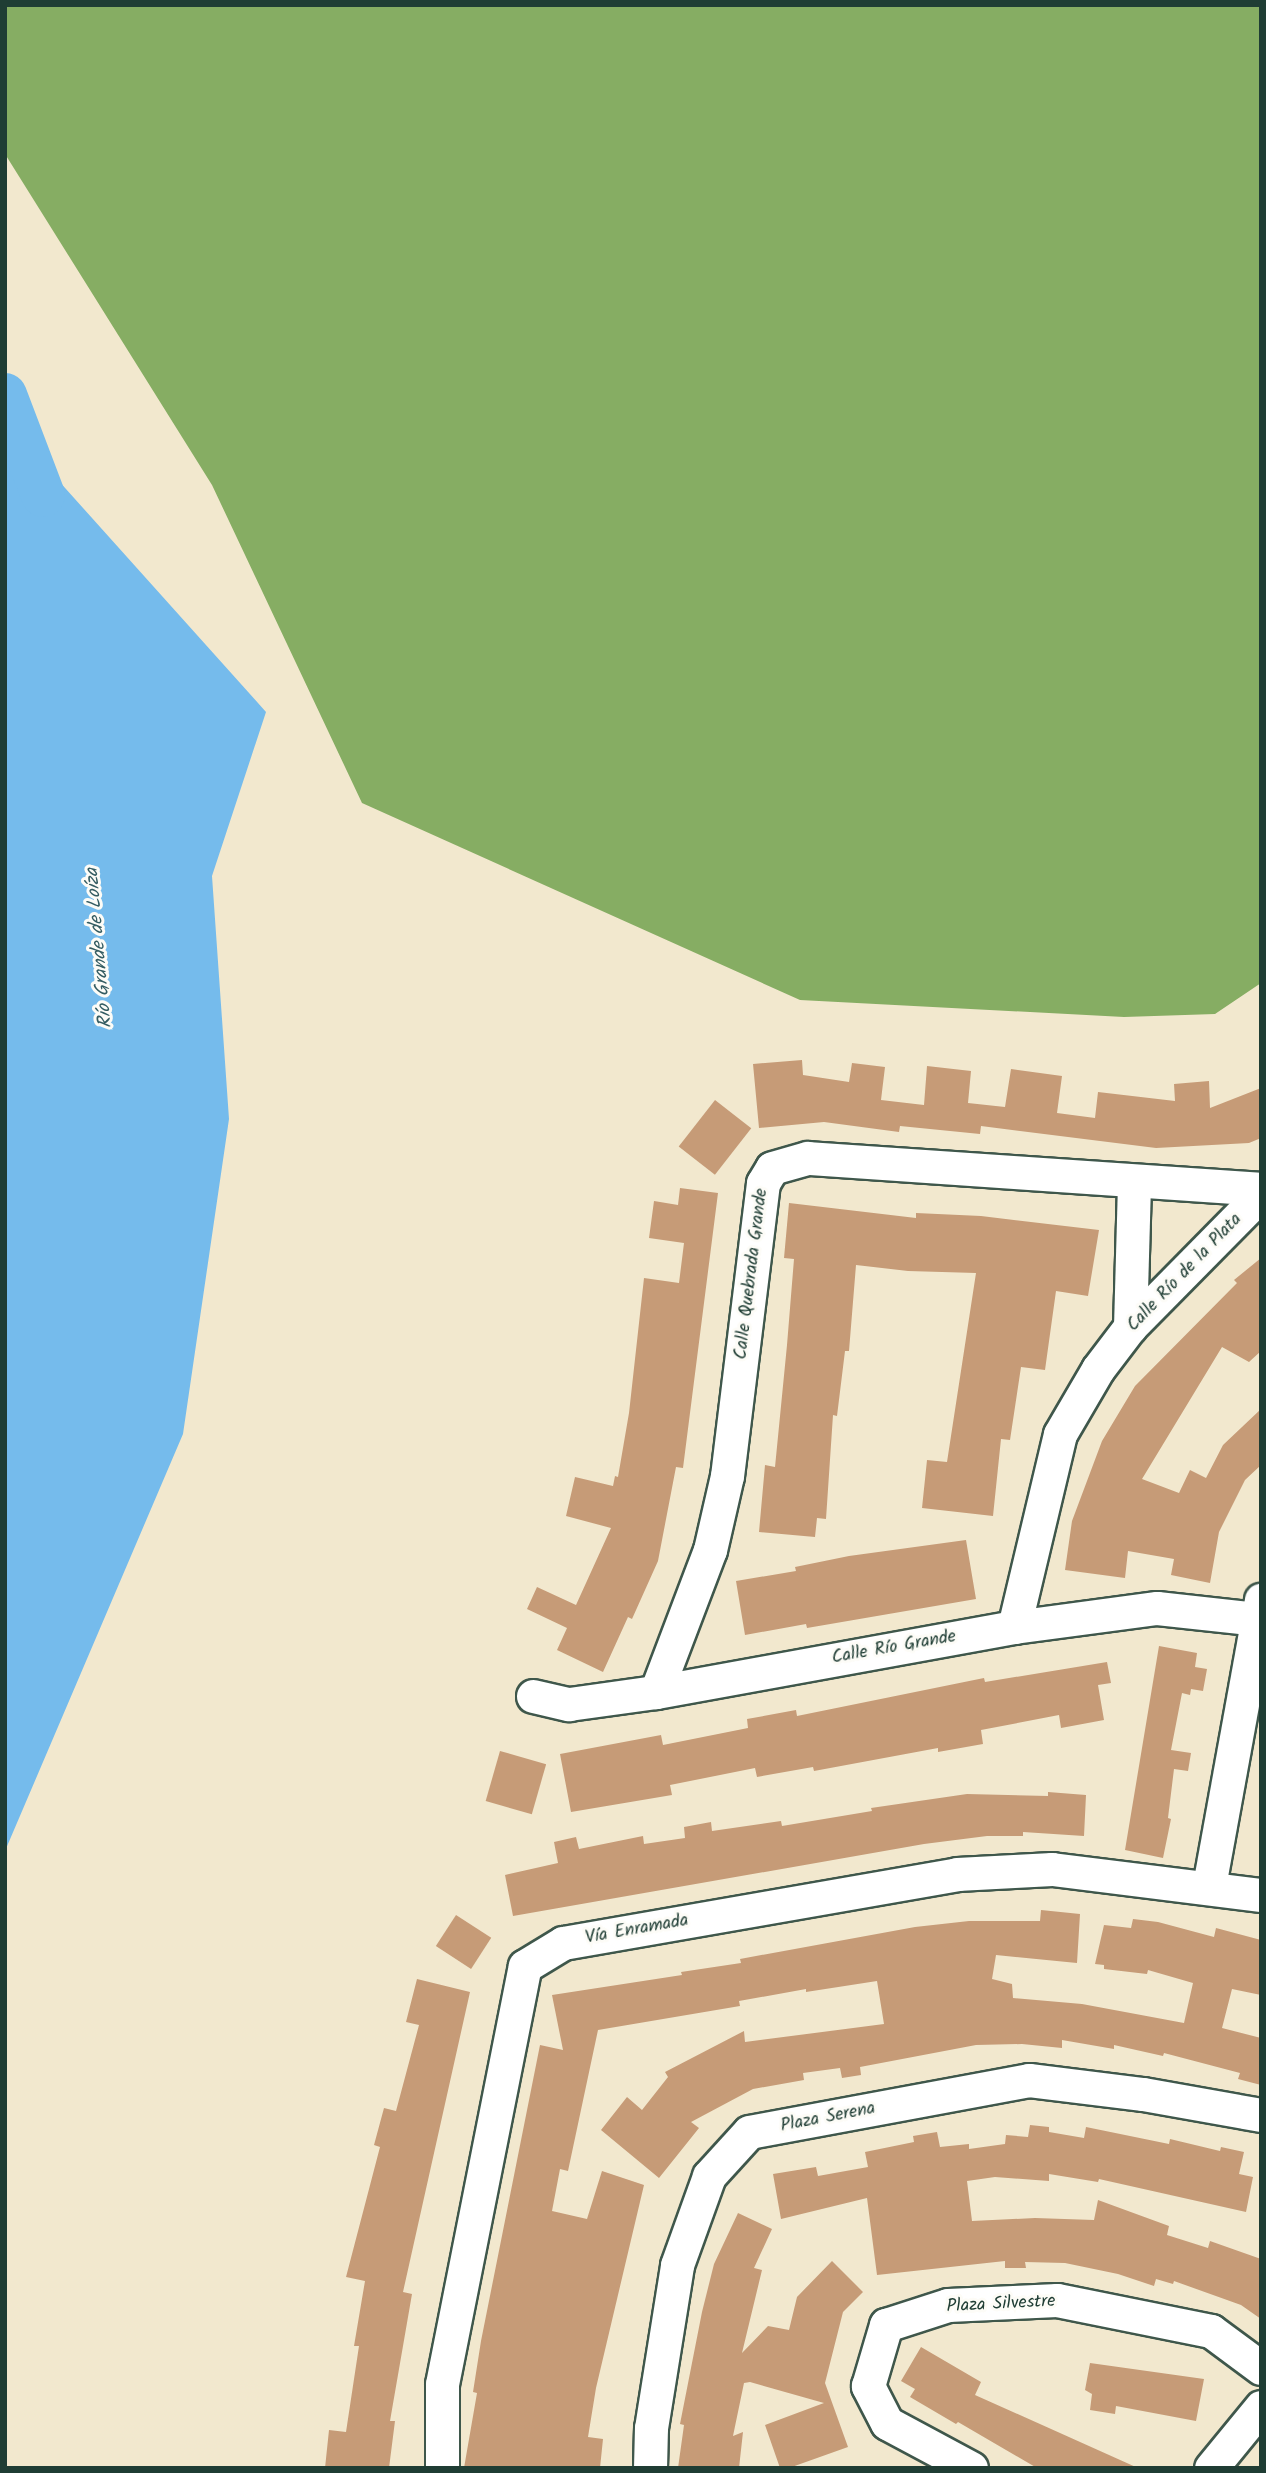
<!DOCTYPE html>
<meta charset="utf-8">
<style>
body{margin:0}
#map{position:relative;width:1266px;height:2473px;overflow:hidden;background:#f2e8ce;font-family:Kalam,sans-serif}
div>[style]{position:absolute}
.forest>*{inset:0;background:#86ad63}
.water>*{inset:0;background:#75bbec}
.river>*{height:44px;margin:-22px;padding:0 22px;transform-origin:22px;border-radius:22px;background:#75bbec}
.building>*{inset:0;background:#c69b77;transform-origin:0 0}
.roads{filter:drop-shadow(2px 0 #3f574b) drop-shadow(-2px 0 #3f574b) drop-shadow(0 2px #3f574b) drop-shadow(0 -2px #3f574b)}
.minor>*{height:33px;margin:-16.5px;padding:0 16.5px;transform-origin:16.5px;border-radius:16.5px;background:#fff}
span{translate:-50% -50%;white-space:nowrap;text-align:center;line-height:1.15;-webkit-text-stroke:6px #fdfcf7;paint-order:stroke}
.street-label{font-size:18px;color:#1f3d34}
.water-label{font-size:19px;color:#345c62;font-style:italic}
.frame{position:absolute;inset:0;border:7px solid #1f3d34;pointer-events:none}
</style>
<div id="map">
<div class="forest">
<div style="clip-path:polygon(5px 5px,1261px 5px,1261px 983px,1215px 1014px,1124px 1017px,800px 1000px,362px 803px,212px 485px,5px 154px)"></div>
</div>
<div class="water">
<div style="clip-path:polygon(5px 421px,266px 712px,212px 876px,229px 1119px,183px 1434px,5px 1851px)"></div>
</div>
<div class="river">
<div style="left:5px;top:395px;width:107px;rotate:69.2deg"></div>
</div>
<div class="building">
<div style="clip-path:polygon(802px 1060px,803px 1075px,849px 1082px,852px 1063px,885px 1067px,881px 1100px,924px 1105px,927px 1066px,971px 1071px,968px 1103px,1005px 1107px,1011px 1069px,1062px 1076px,1057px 1113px,1095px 1118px,1098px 1092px,1175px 1101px,1174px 1084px,1209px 1081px,1210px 1108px,1261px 1088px,1261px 1138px,1249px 1143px,1156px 1148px,981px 1126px,980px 1134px,900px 1126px,899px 1132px,824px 1122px,759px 1128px,753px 1064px)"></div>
<div style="left:715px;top:1100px;width:46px;height:59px;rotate:38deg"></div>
<div style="clip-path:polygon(680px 1188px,718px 1193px,683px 1468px,676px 1467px,658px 1561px,632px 1619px,628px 1617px,603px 1672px,557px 1650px,567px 1628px,527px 1609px,537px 1587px,576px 1605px,611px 1528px,566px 1516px,575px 1477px,613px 1486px,615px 1476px,618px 1477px,629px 1413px,644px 1278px,679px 1283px,684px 1243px,649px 1238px,654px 1201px,678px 1205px)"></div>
<div style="clip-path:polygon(789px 1203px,916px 1218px,916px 1213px,981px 1216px,1099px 1230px,1088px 1296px,1056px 1291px,1045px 1370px,1021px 1367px,1010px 1440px,1001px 1439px,993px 1516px,922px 1508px,927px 1460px,947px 1462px,976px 1273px,908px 1271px,856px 1265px,849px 1351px,845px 1351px,837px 1416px,833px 1415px,826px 1519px,817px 1518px,815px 1537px,759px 1532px,765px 1465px,775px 1467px,787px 1345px,794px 1259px,784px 1258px)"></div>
<div style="clip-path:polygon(1261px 1258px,1261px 1351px,1249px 1362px,1222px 1347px,1142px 1479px,1179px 1493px,1190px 1470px,1206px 1478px,1223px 1445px,1261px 1409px,1261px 1465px,1245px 1480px,1219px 1532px,1210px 1583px,1171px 1575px,1174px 1559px,1128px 1551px,1125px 1578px,1065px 1570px,1072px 1521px,1102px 1441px,1135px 1386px,1237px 1283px,1234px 1280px)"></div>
<div style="clip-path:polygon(966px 1540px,976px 1599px,807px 1628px,806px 1624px,745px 1635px,736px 1581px,796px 1571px,795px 1567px,849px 1556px)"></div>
<div style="clip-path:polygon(1159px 1646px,1197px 1653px,1195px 1667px,1207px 1669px,1203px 1691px,1191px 1689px,1190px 1695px,1182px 1693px,1171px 1750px,1191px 1753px,1188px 1771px,1174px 1769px,1168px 1818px,1171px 1819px,1163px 1858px,1125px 1850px)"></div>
<div style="clip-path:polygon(1107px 1662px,1111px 1683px,1098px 1685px,1104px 1720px,1061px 1728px,1059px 1715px,981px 1730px,983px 1744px,938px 1752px,938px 1748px,814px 1771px,813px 1767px,757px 1777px,755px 1768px,670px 1785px,672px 1795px,571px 1812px,560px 1754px,661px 1735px,663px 1745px,748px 1728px,747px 1719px,796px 1710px,797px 1716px,984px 1678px,985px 1682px)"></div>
<div style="left:500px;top:1751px;width:48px;height:52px;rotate:16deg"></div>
<div style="clip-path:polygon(1048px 1792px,1086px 1795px,1084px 1836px,1023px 1832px,1023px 1836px,987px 1836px,924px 1844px,513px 1916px,505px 1875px,558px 1863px,554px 1842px,576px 1837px,579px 1849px,643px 1836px,644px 1844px,685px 1838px,684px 1827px,711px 1822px,712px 1831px,781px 1821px,782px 1826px,872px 1811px,871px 1808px,967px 1794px,1048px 1796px)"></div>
<div style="clip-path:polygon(1041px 1910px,1080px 1914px,1077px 1963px,996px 1955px,992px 1979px,1012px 1984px,1013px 1998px,1082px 2004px,1184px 2023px,1193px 1983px,1148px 1970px,1147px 1974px,1104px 1969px,1104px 1965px,1095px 1964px,1104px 1925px,1131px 1928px,1133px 1919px,1158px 1922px,1214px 1937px,1216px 1928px,1261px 1940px,1261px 1995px,1232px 1989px,1222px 2028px,1261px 2038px,1261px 2085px,1238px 2079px,1240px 2073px,1164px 2053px,1163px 2056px,1114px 2045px,1114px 2049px,1062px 2040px,1062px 2048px,1022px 2044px,976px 2045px,860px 2067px,861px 2075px,842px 2078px,840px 2068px,803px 2073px,804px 2080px,753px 2089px,691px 2122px,699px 2128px,659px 2178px,601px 2130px,627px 2097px,642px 2110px,668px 2077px,665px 2072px,744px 2031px,745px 2042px,884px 2024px,877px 1981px,806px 1992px,806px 1989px,739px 2001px,740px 2006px,598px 2030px,568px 2171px,560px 2169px,552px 2211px,587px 2219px,602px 2171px,644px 2185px,596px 2388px,588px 2437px,603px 2439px,600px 2468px,464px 2468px,477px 2393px,473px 2392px,481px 2341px,540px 2045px,563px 2050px,552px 1995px,682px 1975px,681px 1972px,741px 1963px,740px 1959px,915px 1927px,969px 1921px,1040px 1921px)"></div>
<div style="left:456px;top:1915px;width:42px;height:37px;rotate:33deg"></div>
<div style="clip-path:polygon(417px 1979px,470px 1992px,403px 2292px,412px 2294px,390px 2421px,395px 2421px,389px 2468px,325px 2468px,329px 2430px,346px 2432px,359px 2346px,354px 2346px,365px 2281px,346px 2277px,380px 2147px,374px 2145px,384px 2108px,396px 2111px,419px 2025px,406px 2022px)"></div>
<div style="clip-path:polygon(1030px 2125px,1049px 2127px,1049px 2132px,1084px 2138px,1086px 2127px,1169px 2144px,1170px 2139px,1220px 2151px,1221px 2147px,1244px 2152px,1239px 2174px,1253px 2177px,1246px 2212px,1099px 2179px,1098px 2182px,1049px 2174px,1049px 2181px,995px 2177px,967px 2181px,972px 2221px,1035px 2218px,1094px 2220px,1098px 2200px,1169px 2226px,1167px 2235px,1208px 2248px,1210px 2241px,1261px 2259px,1261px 2319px,1241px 2305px,1174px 2281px,1173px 2284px,1156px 2279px,1154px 2286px,1118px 2274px,1065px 2263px,1025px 2262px,1026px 2268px,1005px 2268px,1005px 2261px,877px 2275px,867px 2198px,781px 2219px,773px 2174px,816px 2167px,818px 2176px,868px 2167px,865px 2152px,914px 2142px,913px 2136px,937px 2132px,940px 2147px,969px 2144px,969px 2149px,1005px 2144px,1006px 2135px,1028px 2137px)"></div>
<div style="clip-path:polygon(738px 2213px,772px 2229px,754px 2268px,762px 2270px,742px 2353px,768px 2326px,789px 2330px,797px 2297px,832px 2261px,863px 2292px,843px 2312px,825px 2383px,848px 2447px,789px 2468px,780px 2468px,765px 2425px,824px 2403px,750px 2382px,744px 2383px,733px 2436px,743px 2432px,739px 2468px,678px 2468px,684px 2425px,680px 2424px,702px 2312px,714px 2264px)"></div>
<div style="clip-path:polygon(921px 2347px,981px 2382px,975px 2395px,1138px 2468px,1037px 2468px,958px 2422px,956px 2424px,910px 2397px,915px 2389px,901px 2381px)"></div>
<div style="clip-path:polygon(1090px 2363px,1204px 2379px,1196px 2421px,1116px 2406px,1115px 2414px,1090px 2410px,1092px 2394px,1085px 2390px)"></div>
</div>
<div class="roads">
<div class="minor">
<div style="left:1130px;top:1327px;width:146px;rotate:-88.4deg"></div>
<div style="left:1014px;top:1627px;width:198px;rotate:-76.6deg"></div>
<div style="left:1060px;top:1434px;width:75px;rotate:-59.7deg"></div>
<div style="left:1098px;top:1369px;width:53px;rotate:-52.7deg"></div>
<div style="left:1130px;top:1327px;width:187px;rotate:-45.4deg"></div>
<div style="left:656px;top:1692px;width:152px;rotate:-69.2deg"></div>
<div style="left:710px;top:1550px;width:76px;rotate:-77.1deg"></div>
<div style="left:727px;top:1476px;width:295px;rotate:-83deg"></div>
<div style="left:763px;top:1183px;width:17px;rotate:-59deg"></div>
<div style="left:772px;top:1168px;width:37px;rotate:-16deg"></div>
<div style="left:808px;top:1158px;width:454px;rotate:3.9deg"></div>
<div style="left:533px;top:1696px;width:37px;rotate:13deg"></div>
<div style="left:569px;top:1704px;width:88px;rotate:-7.9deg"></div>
<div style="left:656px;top:1692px;width:364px;rotate:-10.3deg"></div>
<div style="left:1014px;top:1627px;width:144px;rotate:-7.6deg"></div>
<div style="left:1157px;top:1608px;width:100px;rotate:6.3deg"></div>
<div style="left:1209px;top:1886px;width:291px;rotate:-79.7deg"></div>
<div style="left:442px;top:2468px;width:84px;rotate:-90deg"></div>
<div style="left:442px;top:2384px;width:426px;rotate:-78.8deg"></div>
<div style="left:525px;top:1966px;width:44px;rotate:-31.2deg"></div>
<div style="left:563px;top:1943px;width:400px;rotate:-9.9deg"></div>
<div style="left:957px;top:1874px;width:95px;rotate:-3deg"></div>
<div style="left:1052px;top:1869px;width:211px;rotate:7.1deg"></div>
<div style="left:650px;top:2468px;width:40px;rotate:-88.6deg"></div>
<div style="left:651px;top:2428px;width:165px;rotate:-80.9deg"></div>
<div style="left:677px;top:2265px;width:95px;rotate:-70.2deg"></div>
<div style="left:709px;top:2176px;width:59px;rotate:-47.7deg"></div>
<div style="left:749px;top:2132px;width:285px;rotate:-10.5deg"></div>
<div style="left:1029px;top:2080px;width:115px;rotate:7deg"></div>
<div style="left:1143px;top:2094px;width:120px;rotate:10.1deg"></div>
<div style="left:971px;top:2468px;width:95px;rotate:-151.8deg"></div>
<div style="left:887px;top:2423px;width:42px;rotate:-117.2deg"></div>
<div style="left:868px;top:2386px;width:64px;rotate:-73.6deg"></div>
<div style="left:886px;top:2325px;width:65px;rotate:-17.9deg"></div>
<div style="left:948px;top:2305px;width:109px;rotate:-2.6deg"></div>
<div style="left:1057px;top:2300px;width:157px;rotate:11.4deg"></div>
<div style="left:1211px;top:2331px;width:62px;rotate:36.5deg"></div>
<div style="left:1211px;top:2468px;width:79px;rotate:-50.7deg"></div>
</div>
</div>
<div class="street-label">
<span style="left:1185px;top:1273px;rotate:-46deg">Calle Río de la Plata</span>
<span style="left:752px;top:1274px;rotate:-83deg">Calle Quebrada Grande</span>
<span style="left:894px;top:1648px;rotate:-10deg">Calle Río Grande</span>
<span style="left:637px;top:1930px;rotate:-10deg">Vía Enramada</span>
<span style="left:828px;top:2118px;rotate:-11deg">Plaza Serena</span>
<span style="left:1001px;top:2305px;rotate:-3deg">Plaza Silvestre</span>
</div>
<div class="water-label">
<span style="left:100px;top:948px;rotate:-95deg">Río Grande de Loíza</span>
</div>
<div class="frame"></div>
</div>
